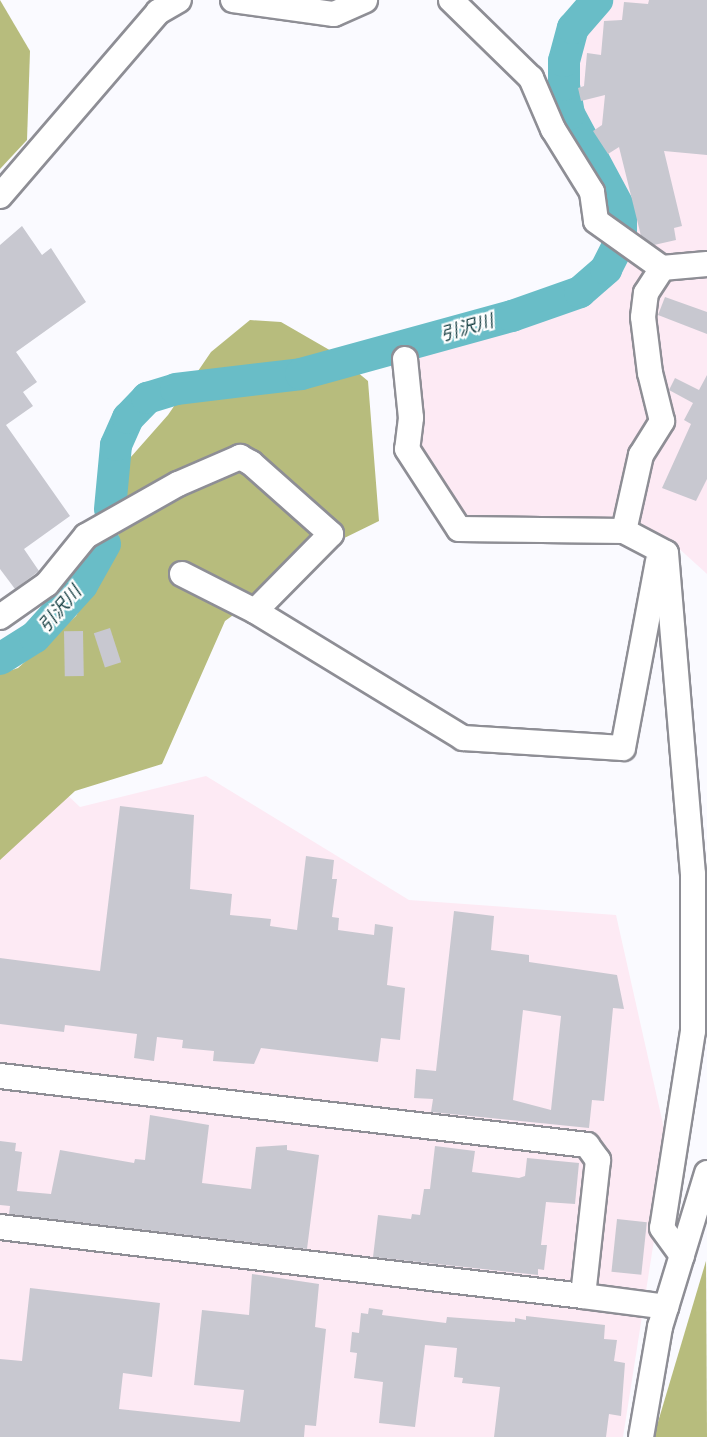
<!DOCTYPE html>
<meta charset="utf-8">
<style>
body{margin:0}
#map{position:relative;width:707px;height:1437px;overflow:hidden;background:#fafaff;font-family:"Fira Sans Condensed","Noto Sans JP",sans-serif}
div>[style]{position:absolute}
.industrial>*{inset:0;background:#fdeaf4}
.forest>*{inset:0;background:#b7bc7d}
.river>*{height:32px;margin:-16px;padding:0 16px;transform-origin:16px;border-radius:16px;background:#69bdc7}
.building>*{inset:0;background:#c8c8d0;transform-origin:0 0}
.roads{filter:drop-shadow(2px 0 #8e8e95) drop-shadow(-2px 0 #8e8e95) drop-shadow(0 2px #8e8e95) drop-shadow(0 -2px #8e8e95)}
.minor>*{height:24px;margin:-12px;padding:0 12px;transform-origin:12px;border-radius:12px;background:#fff}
span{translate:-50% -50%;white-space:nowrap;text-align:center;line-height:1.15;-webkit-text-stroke:4.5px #fff;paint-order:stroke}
.water-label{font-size:18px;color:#143d41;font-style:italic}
</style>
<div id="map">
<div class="industrial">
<div style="clip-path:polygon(612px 0,707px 0,707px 574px,674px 544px,635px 526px,461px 522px,412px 448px,406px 348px,566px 305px,586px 296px,606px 278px,625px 250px,626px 214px,620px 195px,579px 120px,572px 95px,575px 57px,584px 31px,592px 16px)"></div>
<div style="clip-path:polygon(0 731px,80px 807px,206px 776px,409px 900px,616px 915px,663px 1124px,663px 1183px,623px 1437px,0 1437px)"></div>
</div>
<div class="forest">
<div style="clip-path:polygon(0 0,30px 51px,27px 140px,0 169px)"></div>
<div style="clip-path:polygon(250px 320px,281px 322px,333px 352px,368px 381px,379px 521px,328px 546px,225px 621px,162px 764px,75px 791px,0 860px,0 674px,18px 668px,76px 616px,117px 543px,130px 458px,168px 415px,211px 352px)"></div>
<div style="clip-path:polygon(706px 1261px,707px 1437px,654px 1437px,655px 1432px)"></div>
</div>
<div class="river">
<div style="left:110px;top:509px;width:64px;rotate:-84.6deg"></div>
<div style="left:116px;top:445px;width:30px;rotate:-66deg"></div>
<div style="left:128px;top:418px;width:28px;rotate:-46deg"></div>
<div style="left:147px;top:398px;width:30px;rotate:-17deg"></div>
<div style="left:176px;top:389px;width:126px;rotate:-6.8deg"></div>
<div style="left:301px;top:374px;width:219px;rotate:-15.4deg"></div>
<div style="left:512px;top:316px;width:72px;rotate:-19.4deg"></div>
<div style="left:580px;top:292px;width:35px;rotate:-41deg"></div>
<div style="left:606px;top:269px;width:33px;rotate:-63deg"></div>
<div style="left:621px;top:240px;width:29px;rotate:-90deg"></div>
<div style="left:621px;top:211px;width:110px;rotate:-118.2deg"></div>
<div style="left:569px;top:114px;width:29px;rotate:-100deg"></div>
<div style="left:564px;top:85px;width:24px;rotate:-90deg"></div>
<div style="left:564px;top:61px;width:34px;rotate:-75deg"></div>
<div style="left:573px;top:28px;width:37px;rotate:-49deg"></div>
<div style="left:0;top:659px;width:41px;rotate:-32.2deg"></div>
<div style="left:35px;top:637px;width:70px;rotate:-47.9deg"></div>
<div style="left:82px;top:585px;width:47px;rotate:-60.7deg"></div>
</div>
<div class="building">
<div style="clip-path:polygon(649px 0,707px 0,707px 155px,664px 151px,682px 226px,674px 228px,676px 240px,654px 245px,641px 236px,619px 147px,608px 154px,593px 131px,602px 125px,605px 95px,581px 101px,578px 88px,584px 86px,587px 53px,601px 55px,604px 21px,622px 20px,624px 2px,648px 4px)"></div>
<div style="clip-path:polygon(22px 226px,42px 255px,51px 248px,86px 302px,16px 352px,37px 382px,23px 392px,33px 406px,6px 425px,70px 516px,24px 549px,39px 571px,15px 589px,0 569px,0 245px)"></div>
<div style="clip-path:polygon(665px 297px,707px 312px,707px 334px,658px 315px)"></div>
<div style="clip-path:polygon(707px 375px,707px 479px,696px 501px,662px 488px,691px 424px,684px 420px,693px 403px,669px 390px,675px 378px,699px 390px)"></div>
<div style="left:110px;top:628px;width:36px;height:17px;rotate:72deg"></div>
<div style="left:83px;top:631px;width:45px;height:19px;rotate:89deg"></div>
<div style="clip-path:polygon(120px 806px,194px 815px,190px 889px,232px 894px,230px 915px,271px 919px,270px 926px,297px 930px,306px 856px,334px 860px,332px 879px,337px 879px,332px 917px,339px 918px,338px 930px,374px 935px,375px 924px,393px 927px,387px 985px,405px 988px,400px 1040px,381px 1038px,378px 1062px,261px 1048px,254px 1064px,213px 1061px,214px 1051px,182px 1048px,183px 1040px,157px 1037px,154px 1061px,134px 1058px,137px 1034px,65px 1025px,64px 1032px,0 1024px,0 958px,100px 971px)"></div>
<div style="clip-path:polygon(evenodd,454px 911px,494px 916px,491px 950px,529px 955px,529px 962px,617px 975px,624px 1009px,613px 1008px,604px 1101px,592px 1100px,589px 1128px,431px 1112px,433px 1099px,414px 1098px,416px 1069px,436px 1071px,454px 911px,523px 1010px,561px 1016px,551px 1110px,513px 1100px,523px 1010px)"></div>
<div style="clip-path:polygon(150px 1115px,209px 1125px,202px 1183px,251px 1189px,256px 1147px,287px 1145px,287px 1150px,319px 1155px,307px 1249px,9px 1214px,10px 1206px,0 1205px,0 1141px,16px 1143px,15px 1151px,22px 1152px,17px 1191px,51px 1194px,60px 1150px,134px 1163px,135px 1159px,145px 1160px)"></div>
<div style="clip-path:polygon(435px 1146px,475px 1151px,472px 1172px,519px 1178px,525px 1176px,527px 1158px,579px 1163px,575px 1204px,546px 1202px,541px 1245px,547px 1245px,544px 1270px,538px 1269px,538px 1275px,373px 1257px,378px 1215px,411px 1219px,412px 1214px,420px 1215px,424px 1189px,430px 1189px)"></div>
<div style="left:617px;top:1219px;width:30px;height:53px;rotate:6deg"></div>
<div style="clip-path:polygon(252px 1274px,319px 1284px,315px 1327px,326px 1329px,316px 1426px,305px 1425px,304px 1437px,0 1437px,0 1359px,22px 1361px,30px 1288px,160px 1303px,152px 1377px,123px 1373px,119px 1409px,240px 1422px,244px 1390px,194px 1385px,202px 1310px,249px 1315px)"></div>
<div style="clip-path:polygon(369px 1308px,383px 1310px,382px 1315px,446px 1323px,447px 1317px,515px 1322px,515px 1318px,526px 1320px,526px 1316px,605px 1325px,604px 1339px,617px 1340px,614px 1361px,625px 1363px,621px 1416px,609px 1414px,606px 1437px,494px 1437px,500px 1387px,462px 1383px,463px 1378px,454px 1377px,457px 1348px,425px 1345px,415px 1427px,379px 1423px,383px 1382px,354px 1378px,357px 1353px,350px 1352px,352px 1332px,359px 1333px,361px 1313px,368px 1314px)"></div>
</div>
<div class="roads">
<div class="minor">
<div style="left:233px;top:0;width:102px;rotate:7.9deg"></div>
<div style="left:334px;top:14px;width:34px;rotate:-24deg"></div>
<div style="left:451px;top:0;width:112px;rotate:44.3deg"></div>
<div style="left:531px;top:78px;width:56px;rotate:66.7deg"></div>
<div style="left:553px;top:129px;width:74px;rotate:58.2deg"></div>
<div style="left:592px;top:192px;width:29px;rotate:82deg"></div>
<div style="left:596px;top:221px;width:81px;rotate:35.5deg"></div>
<div style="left:662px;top:268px;width:45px;rotate:-5.1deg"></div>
<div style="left:0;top:196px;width:243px;rotate:-49.3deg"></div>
<div style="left:158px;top:12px;width:24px;rotate:-30deg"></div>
<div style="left:405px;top:359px;width:59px;rotate:84.2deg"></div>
<div style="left:411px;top:418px;width:31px;rotate:97deg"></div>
<div style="left:407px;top:449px;width:95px;rotate:57deg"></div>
<div style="left:459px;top:529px;width:165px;rotate:0.7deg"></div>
<div style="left:624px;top:531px;width:47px;rotate:27.6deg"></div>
<div style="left:666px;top:553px;width:322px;rotate:85.2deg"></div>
<div style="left:693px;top:874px;width:157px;rotate:90deg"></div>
<div style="left:693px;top:1031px;width:199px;rotate:98.9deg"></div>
<div style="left:662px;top:1228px;width:34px;rotate:54deg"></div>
<div style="left:624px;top:531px;width:78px;rotate:-77.4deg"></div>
<div style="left:641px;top:455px;width:40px;rotate:-58deg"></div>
<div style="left:662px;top:421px;width:49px;rotate:-104deg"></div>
<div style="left:650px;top:373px;width:56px;rotate:-97.1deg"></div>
<div style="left:643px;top:317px;width:24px;rotate:-83deg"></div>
<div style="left:646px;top:293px;width:30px;rotate:-57deg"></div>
<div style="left:182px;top:574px;width:82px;rotate:26.9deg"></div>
<div style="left:255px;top:611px;width:244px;rotate:31.4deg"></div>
<div style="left:463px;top:738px;width:160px;rotate:3.6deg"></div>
<div style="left:623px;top:748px;width:190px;rotate:-79.4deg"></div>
<div style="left:0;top:617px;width:57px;rotate:-35.1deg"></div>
<div style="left:47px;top:584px;width:62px;rotate:-50.9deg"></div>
<div style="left:86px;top:536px;width:106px;rotate:-29.5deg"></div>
<div style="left:178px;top:484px;width:68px;rotate:-23.5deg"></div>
<div style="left:240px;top:457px;width:13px;rotate:29deg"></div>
<div style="left:251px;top:463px;width:107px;rotate:41.6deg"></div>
<div style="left:331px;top:534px;width:108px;rotate:134.6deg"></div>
<div style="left:0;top:1076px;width:591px;rotate:6.7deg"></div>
<div style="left:587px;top:1145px;width:19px;rotate:54deg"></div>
<div style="left:598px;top:1160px;width:137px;rotate:96.3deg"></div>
<div style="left:583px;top:1296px;width:84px;rotate:7.5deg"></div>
<div style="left:0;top:1227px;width:587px;rotate:6.75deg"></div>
<div style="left:641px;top:1437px;width:112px;rotate:-80.2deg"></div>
<div style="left:660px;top:1327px;width:161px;rotate:-73deg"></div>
</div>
</div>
<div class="water-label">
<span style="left:467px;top:328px;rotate:-16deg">引沢川</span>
<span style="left:60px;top:609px;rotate:-49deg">引沢川</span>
</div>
</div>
